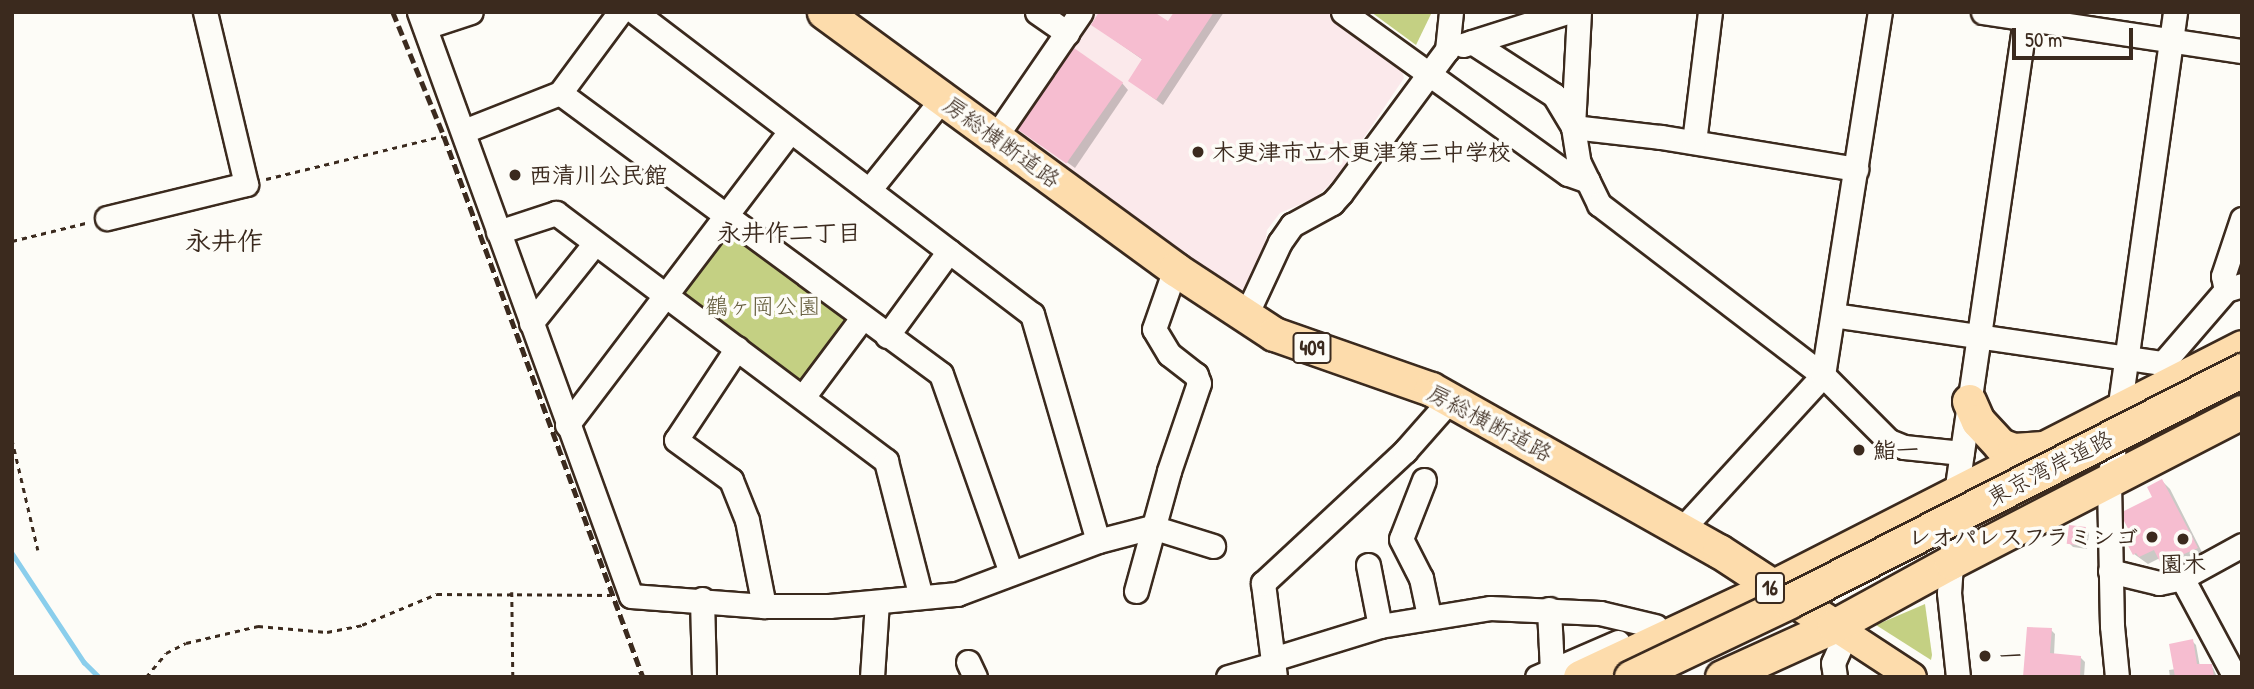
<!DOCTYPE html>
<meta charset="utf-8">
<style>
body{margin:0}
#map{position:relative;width:2254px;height:689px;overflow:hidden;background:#fdfcf7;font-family:"Patrick Hand","Klee One",sans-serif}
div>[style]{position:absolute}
.built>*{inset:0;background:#fbe9eb}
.green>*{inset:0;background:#c4d083;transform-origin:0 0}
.shadow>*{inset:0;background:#0003}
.stream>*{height:4.5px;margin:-2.25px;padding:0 2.25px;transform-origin:2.25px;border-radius:2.25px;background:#8aceec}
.building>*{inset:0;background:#f6bdd0;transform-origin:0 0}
.path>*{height:2.5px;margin-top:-1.25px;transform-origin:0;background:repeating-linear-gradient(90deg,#3b2a1e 0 5px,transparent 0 10px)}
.roads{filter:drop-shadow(2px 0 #3b2a1e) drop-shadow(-2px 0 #3b2a1e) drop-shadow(0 2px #3b2a1e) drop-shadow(0 -2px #3b2a1e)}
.minor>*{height:23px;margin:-11.5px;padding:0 11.5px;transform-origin:11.5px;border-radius:11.5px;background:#fdfcf7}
.major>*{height:28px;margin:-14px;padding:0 14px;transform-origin:14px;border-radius:14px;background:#fddcac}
.highway>*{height:33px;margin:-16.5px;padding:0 16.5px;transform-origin:16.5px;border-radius:16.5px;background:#fddcac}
.rail>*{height:4.5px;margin-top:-2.25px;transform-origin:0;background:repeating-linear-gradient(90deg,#3b2a1e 0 10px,transparent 0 15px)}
.bridges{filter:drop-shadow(2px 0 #3b2a1e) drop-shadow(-2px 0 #3b2a1e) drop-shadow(0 2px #3b2a1e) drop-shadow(0 -2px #3b2a1e)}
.highway-bridge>*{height:33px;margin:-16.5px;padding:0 16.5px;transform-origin:16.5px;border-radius:16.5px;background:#fddcac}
.dots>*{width:19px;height:19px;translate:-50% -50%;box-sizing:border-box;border:4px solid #fdfcf7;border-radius:50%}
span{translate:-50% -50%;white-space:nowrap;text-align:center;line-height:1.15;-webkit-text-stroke:7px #fdfcf7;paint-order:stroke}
.shield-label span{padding:2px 5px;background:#fdfcf7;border:2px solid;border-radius:5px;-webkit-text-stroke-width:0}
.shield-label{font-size:21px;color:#3b2a1e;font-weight:700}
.street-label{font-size:23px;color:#3b2a1e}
.poi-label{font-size:23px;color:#3b2a1e;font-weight:700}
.left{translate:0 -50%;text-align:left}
.right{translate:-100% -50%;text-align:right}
.park-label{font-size:23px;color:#645c3c}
.neighbourhood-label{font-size:24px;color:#3b2a1e;font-weight:700}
.quarter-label{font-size:26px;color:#3b2a1e;font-weight:700}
.frame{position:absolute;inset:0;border:14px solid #3b2a1e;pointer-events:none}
.scale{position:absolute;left:2012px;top:28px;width:121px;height:32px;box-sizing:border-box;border:4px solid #3b2a1e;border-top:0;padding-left:9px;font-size:21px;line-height:24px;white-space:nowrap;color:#3b2a1e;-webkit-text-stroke:5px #fdfcf7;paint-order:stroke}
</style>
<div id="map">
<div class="built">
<div style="clip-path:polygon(1087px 12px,1329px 12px,1389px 56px,1401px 68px,1404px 78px,1336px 179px,1315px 198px,1280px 213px,1267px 230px,1263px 260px,1243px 291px,1235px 296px,1010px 129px)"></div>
</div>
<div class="green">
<div style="clip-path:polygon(1371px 12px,1432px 12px,1416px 45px)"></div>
<div style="left:725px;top:217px;width:170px;height:98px;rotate:36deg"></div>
<div style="clip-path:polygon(1925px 604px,1932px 655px,1931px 660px,1876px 625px)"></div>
</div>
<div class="shadow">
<div style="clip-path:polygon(1176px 12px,1224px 12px,1163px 105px,1130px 81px,1143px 60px,1093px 25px,1169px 24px)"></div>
<div style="clip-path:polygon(1122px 83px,1128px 90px,1075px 168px,1021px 129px)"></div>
<div style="clip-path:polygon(2162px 481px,2170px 489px,2204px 556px,2170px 570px,2160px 558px,2148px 564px,2134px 554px,2135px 539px)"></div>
<div style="clip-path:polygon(2085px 528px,2089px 533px,2087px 549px,2073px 547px,2069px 543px)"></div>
<div style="clip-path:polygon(2051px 630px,2055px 634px,2054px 655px,2081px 658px,2085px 662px,2084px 677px,2026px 677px)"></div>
<div style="clip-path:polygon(2192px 641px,2196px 645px,2200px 667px,2213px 668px,2217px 677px,2170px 677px,2169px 670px,2176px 669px)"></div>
</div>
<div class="stream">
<div style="left:12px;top:553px;width:131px;rotate:56.6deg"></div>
<div style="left:84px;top:662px;width:21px;rotate:45deg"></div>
</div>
<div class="building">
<div style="clip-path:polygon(1099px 12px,1154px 12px,1168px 21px,1174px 12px,1214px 12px,1156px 100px,1128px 81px,1142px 59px,1091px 25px)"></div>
<div style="left:1074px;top:48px;width:60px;height:99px;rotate:35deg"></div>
<div style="clip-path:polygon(2162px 479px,2198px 548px,2161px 564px,2154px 550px,2139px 557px,2136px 553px,2133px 555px,2126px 542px,2133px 538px,2124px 521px,2124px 511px,2152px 497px,2147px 487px)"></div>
<div style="left:2069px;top:525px;width:17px;height:19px;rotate:7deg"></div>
<div style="clip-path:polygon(2027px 627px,2052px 628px,2050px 653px,2081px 656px,2080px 677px,2023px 677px)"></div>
<div style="clip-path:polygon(2193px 639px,2197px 664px,2212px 664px,2214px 677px,2175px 677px,2169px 644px)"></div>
</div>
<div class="path">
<div style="left:266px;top:179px;width:182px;rotate:-13.7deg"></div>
<div style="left:12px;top:241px;width:80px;rotate:-13.7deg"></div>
<div style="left:12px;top:439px;width:114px;rotate:76.8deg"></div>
<div style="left:512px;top:592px;width:85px;rotate:89.3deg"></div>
<div style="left:146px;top:677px;width:31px;rotate:-50deg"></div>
<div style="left:166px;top:653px;width:22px;rotate:-27deg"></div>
<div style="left:186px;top:643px;width:74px;rotate:-13.3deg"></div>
<div style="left:258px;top:626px;width:69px;rotate:5deg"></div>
<div style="left:327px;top:632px;width:36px;rotate:-11deg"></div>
<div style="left:362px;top:625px;width:81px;rotate:-22.5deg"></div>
<div style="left:437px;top:594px;width:173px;rotate:0.3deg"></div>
</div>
<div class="roads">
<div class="minor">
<div style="left:419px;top:12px;width:621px;rotate:70.05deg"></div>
<div style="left:631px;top:596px;width:133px;rotate:4.3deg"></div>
<div style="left:764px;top:606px;width:65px"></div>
<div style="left:829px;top:606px;width:129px;rotate:-5.4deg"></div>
<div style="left:957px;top:594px;width:151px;rotate:-20.6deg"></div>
<div style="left:1098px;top:541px;width:56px;rotate:-14.5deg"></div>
<div style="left:1152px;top:527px;width:64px;rotate:17.3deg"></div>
<div style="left:635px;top:12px;width:499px;rotate:37.3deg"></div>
<div style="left:1032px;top:314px;width:236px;rotate:73.8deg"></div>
<div style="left:1037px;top:12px;width:37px;rotate:35deg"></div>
<div style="left:1343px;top:12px;width:277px;rotate:35.8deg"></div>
<div style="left:1568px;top:174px;width:21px;rotate:19deg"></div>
<div style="left:1579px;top:12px;width:115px;rotate:93deg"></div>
<div style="left:1573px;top:127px;width:36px;rotate:81deg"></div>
<div style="left:1579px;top:163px;width:46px;rotate:64deg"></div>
<div style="left:1599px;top:204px;width:282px;rotate:37.4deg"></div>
<div style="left:1823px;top:375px;width:93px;rotate:45deg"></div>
<div style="left:1889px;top:441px;width:16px;rotate:22deg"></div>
<div style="left:1904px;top:447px;width:58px;rotate:5.9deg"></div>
<div style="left:1983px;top:12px;width:262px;rotate:8.6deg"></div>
<div style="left:425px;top:27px;width:48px;rotate:-18.1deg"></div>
<div style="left:1472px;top:42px;width:98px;rotate:32.9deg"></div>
<div style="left:1554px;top:95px;width:37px;rotate:59deg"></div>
<div style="left:1573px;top:127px;width:89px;rotate:6.5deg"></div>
<div style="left:1661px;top:137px;width:198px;rotate:9.3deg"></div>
<div style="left:1463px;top:45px;width:109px;rotate:-17.6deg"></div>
<div style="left:560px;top:93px;width:473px;rotate:36.4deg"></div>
<div style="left:941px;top:374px;width:211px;rotate:70.6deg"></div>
<div style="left:464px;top:131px;width:103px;rotate:-21.6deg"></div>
<div style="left:560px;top:93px;width:101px;rotate:-53.5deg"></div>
<div style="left:996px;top:136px;width:150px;rotate:-55.6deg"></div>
<div style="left:1694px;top:142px;width:131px;rotate:-83deg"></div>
<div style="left:869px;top:190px;width:118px;rotate:-51.2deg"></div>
<div style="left:107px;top:218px;width:143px;rotate:-13.7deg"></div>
<div style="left:246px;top:184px;width:177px;rotate:-103.4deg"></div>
<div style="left:498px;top:232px;width:61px;rotate:-18.1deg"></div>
<div style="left:556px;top:213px;width:413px;rotate:36.9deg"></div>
<div style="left:886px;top:461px;width:140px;rotate:75.6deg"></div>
<div style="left:2226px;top:290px;width:14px;rotate:-102deg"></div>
<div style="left:2223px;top:276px;width:60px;rotate:-71.6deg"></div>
<div style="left:1247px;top:313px;width:78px;rotate:-65.1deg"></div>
<div style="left:1280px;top:242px;width:21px;rotate:-55deg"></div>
<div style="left:1292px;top:225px;width:46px;rotate:-28.8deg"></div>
<div style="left:1332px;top:203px;width:13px;rotate:-48deg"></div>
<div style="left:1341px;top:193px;width:178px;rotate:-53.5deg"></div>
<div style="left:1447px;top:50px;width:38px;rotate:-84deg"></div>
<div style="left:1833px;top:315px;width:333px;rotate:8.3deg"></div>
<div style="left:2163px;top:363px;width:96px;rotate:-49.2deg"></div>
<div style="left:2226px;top:290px;width:17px;rotate:-17deg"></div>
<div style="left:531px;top:323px;width:102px;rotate:-51.3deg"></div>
<div style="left:887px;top:336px;width:105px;rotate:-53.9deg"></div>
<div style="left:737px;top:348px;width:110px;rotate:123.5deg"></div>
<div style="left:676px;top:440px;width:68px;rotate:36deg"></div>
<div style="left:731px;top:480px;width:43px;rotate:68.2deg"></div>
<div style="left:747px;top:520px;width:88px;rotate:78.8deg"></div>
<div style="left:803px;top:397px;width:99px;rotate:-53.2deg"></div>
<div style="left:567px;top:425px;width:369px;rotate:-52.8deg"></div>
<div style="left:1424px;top:480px;width:63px;rotate:111.3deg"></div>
<div style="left:1401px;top:539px;width:44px;rotate:62.9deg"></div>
<div style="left:1421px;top:578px;width:39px;rotate:78deg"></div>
<div style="left:1682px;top:529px;width:209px;rotate:-47.5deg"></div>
<div style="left:1823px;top:375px;width:367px;rotate:-81.1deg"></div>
<div style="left:1368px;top:565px;width:62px;rotate:78.9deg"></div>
<div style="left:2110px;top:571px;width:50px;rotate:13.8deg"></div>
<div style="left:2159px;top:583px;width:24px;rotate:-12deg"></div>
<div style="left:2182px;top:578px;width:68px;rotate:-28.8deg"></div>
<div style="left:2182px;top:578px;width:112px;rotate:61.8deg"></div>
<div style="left:1136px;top:591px;width:124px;rotate:-74.6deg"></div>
<div style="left:1169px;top:471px;width:93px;rotate:-71.2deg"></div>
<div style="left:1199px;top:383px;width:9px;rotate:-111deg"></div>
<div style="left:1196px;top:375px;width:34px;rotate:-142deg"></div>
<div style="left:1169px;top:354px;width:29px;rotate:-121deg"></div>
<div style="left:1154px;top:329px;width:64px;rotate:-70.7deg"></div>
<div style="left:702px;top:599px;width:78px;rotate:88.5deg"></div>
<div style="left:1549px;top:609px;width:61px;rotate:87.2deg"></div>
<div style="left:1273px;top:659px;width:112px;rotate:-17.1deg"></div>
<div style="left:1380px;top:626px;width:111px;rotate:-9.3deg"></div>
<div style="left:1490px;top:608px;width:110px;rotate:2.6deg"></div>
<div style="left:1600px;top:613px;width:57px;rotate:13.3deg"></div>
<div style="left:968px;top:662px;width:17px;rotate:65deg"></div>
<div style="left:872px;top:677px;width:75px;rotate:-86.2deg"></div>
<div style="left:1228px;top:677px;width:48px;rotate:-15.8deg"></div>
<div style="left:1275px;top:677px;width:95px;rotate:-97.3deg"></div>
<div style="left:1263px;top:583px;width:194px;rotate:-42.9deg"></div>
<div style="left:1405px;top:451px;width:68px;rotate:-48.6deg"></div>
<div style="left:1537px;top:677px;width:88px;rotate:-23.4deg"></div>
<div style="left:1835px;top:677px;width:14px;rotate:-98deg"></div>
<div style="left:1833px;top:663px;width:32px;rotate:-66deg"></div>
<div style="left:1958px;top:677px;width:84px;rotate:-96.1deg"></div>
<div style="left:1949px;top:593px;width:100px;rotate:-86deg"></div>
<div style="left:1956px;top:493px;width:486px;rotate:-81.7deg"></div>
<div style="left:2117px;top:677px;width:51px;rotate:-95.6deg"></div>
<div style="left:2112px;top:626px;width:144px;rotate:-91.2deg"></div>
<div style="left:2109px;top:482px;width:475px;rotate:-82deg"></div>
</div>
<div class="major">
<div style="left:1834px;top:626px;width:93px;rotate:33.2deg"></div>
</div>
<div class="highway">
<div style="left:824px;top:12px;width:435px;rotate:36.2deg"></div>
<div style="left:1175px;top:269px;width:118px;rotate:33.3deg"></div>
<div style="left:1274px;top:334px;width:166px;rotate:19.3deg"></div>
<div style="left:1431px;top:389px;width:330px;rotate:29.4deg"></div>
<div style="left:1719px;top:551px;width:137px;rotate:33.1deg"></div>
<div style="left:1969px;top:401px;width:22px;rotate:66deg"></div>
<div style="left:1978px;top:421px;width:33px;rotate:47deg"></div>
<div style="left:2000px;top:445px;width:15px;rotate:20deg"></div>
<div style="left:2014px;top:450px;width:29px;rotate:-4deg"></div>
<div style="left:1580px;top:677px;width:217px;rotate:-25.1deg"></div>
<div style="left:1776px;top:585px;width:523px;rotate:-27.05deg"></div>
<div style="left:1722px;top:677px;width:123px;rotate:-24.5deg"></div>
<div style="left:1834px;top:626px;width:133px;rotate:-28.7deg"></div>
<div style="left:1951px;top:562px;width:327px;rotate:-27.3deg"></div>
</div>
</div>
<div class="rail">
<div style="left:393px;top:12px;width:134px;rotate:67.6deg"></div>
<div style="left:444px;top:136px;width:576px;rotate:69.8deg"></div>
</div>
<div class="bridges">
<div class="highway-bridge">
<div style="left:1631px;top:677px;width:174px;rotate:-25.5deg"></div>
<div style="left:1788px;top:602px;width:510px;rotate:-27.07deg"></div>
</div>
</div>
<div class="dots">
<div style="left:1198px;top:152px;background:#3b2a1e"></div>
<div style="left:515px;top:175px;background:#3b2a1e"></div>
<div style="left:1859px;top:450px;background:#3b2a1e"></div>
<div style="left:2152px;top:537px;background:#3b2a1e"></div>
<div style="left:2183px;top:539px;background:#3b2a1e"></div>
<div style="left:1985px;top:656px;background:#3b2a1e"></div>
</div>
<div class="shield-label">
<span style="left:1312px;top:348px">409</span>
<span style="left:1770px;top:588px">16</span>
</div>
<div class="street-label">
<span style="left:1002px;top:142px;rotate:36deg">房総横断道路</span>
<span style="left:1490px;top:423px;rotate:28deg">房総横断道路</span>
<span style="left:2050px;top:468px;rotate:-27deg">東京湾岸道路</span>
</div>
<div class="poi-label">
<span class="left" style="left:1212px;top:152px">木更津市立木更津第三中学校</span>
<span class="left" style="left:529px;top:175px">西清川公民館</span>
<span class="left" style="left:1873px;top:450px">鮨一</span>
<span class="right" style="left:2138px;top:537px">レオパレスフラミンゴ</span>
<span style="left:2183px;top:564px">園木</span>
<span class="left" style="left:1999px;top:656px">一</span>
</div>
<div class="park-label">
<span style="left:763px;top:306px">鶴ヶ岡公園</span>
</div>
<div class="neighbourhood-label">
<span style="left:789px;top:233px">永井作二丁目</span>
</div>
<div class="quarter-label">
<span style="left:224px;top:241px">永井作</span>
</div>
<div class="frame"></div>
<div class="scale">50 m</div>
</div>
